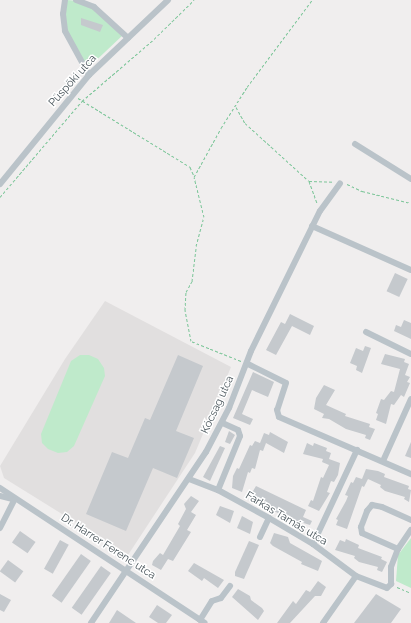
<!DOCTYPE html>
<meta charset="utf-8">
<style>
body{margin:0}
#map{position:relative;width:411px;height:623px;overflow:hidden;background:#f0eeee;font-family:Raleway,sans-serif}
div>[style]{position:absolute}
.education>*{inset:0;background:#e1dfdf}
.green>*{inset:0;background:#bfeacb}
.building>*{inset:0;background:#c5c9cd;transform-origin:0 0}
.path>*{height:1px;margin-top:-0.5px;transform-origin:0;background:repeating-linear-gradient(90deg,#7bc598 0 3px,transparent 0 5px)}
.minor>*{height:6px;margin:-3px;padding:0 3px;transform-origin:3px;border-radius:3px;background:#bac3c9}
span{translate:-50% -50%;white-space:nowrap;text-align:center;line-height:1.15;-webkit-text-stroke:3px #fff;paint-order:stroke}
.street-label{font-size:11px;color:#475359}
</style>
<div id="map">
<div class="education">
<div style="clip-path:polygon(105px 301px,231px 367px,195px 453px,128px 555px,4px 478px,0 466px,65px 359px)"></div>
</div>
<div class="green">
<div style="clip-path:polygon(67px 0,78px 1px,93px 8px,123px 35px,87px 69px,66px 31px,64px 14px)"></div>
<div style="clip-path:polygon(80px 355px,89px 355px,98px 359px,104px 368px,105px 376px,74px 446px,67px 452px,58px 453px,48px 449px,42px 443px,41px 434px,71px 361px)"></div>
<div style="clip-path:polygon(411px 538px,411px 588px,396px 581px,398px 555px)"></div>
</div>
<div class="building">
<div style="clip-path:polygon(81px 18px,103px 25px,100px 32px,81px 25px)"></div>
<div style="left:395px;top:273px;width:14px;height:20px;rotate:25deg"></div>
<div style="clip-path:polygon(290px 314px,314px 326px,310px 335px,292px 326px,276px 355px,266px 350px,281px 322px,285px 324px)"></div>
<div style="clip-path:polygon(404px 320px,411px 323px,411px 339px,394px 331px,396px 325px,401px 327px)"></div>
<div style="clip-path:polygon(365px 346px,371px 348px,362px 373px,356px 370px,357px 366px,350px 363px,356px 348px,363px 351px)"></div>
<div style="clip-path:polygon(385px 354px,405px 359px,404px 362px,409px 364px,405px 375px,410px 377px,407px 382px,410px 383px,404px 397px,401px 395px,394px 405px,391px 404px,386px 424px,376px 420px,378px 414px,376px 413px,381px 399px,384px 400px,391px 391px,394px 392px,400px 369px,381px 364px)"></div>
<div style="clip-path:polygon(178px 355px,203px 366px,176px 431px,194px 438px,177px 478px,153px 468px,126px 531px,86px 514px,112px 452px,128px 458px,145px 418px,150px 420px)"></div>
<div style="clip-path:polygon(253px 372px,274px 382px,268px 397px,252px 390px,242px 414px,253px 419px,250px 425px,233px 418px)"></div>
<div style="clip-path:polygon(324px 385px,335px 390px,326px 405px,346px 414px,345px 416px,370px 424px,369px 427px,375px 429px,370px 440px,365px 438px,366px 435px,346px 429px,329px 419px,322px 418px,324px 414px,314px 409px,316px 398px)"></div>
<div style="clip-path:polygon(229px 431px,235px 435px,230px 444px,225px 442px)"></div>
<div style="clip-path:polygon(270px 432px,288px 442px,284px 453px,266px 443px,263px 451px,260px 450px,255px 469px,252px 468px,250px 473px,248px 472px,242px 492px,232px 488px,233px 476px,237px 468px,239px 469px,250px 445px,252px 446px,255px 441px,260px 443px,264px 433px,269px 435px)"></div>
<div style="clip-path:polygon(411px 442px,411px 458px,405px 456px)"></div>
<div style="clip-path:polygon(307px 443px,313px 446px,314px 443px,327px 448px,326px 451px,331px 453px,329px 459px,340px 463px,338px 475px,334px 482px,331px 481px,327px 492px,330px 493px,319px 511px,308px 506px,311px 500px,313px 501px,321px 477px,323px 478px,329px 465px,322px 462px,323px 459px,303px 454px)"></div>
<div style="clip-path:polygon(220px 446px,225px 448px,210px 481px,203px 477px)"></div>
<div style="clip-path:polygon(366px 469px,378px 471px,385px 474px,384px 477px,409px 486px,408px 489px,411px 490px,409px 502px,404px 499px,405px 497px,385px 491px,380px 487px,381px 485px,368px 479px,364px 487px,362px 486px,347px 529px,336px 525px,338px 520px,336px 519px,346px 501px,348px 496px,345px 495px,351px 482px,353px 483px,356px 477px,362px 479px)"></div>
<div style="clip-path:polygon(256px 486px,306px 510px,303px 517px,312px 521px,310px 525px,287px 518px,254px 500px,250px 496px)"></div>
<div style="clip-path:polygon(191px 496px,199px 501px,191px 512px,196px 515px,187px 530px,191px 532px,173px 561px,168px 559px,161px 570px,152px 565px,153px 561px,160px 553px,163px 555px,180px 526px,178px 524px,186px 509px,184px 504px)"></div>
<div style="clip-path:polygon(220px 506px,234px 511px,230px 523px,216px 515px)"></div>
<div style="clip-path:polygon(242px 516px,253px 522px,250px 534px,237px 528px)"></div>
<div style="left:20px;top:531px;width:19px;height:14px;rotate:35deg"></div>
<div style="clip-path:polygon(274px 533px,288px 537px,290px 543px,322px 561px,318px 571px,301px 564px,302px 562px,273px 546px,270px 543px)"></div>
<div style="clip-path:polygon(346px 539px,359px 545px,358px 548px,382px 557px,381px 559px,387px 562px,382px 572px,377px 570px,378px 567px,359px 562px,354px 558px,355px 556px,335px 550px,340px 540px,345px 542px)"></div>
<div style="left:60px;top:540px;width:10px;height:33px;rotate:29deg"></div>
<div style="clip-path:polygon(249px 541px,259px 545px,244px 579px,235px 576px,235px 572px)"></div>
<div style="left:81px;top:554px;width:12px;height:51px;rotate:35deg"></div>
<div style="left:8px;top:560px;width:19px;height:14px;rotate:36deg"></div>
<div style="clip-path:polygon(194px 563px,224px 580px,218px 588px,204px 578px,202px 581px,188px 571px)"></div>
<div style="left:101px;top:566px;width:12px;height:51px;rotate:35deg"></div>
<div style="clip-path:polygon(318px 581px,326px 587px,321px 596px,315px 596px,290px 623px,277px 623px,293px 601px,296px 604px,306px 590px,310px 592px)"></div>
<div style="clip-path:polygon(238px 589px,250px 596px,251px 600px,262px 608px,264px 611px,258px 620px,232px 597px)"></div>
<div style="clip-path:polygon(0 594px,11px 600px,4px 612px,0 610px)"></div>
<div style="clip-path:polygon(376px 594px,401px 609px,391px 623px,354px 623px)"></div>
<div style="clip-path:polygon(157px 605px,172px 615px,166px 623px,158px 623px,149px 617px)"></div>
<div style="clip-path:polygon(117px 610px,136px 623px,109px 623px)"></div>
</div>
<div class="path">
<div style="left:78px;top:98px;width:132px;rotate:31.6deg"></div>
<div style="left:190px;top:167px;width:10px;rotate:66deg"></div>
<div style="left:236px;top:107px;width:18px;rotate:61deg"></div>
<div style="left:245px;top:123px;width:86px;rotate:42.2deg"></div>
<div style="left:309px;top:181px;width:23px;rotate:70deg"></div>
<div style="left:309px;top:181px;width:25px;rotate:2deg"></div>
<div style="left:347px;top:184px;width:17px;rotate:25deg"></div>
<div style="left:362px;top:191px;width:50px;rotate:13.8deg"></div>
<div style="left:0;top:197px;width:126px;rotate:-49.5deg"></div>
<div style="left:82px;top:101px;width:95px;rotate:-40.7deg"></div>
<div style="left:154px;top:39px;width:56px;rotate:-44.3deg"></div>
<div style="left:241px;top:361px;width:54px;rotate:-158.2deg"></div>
<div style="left:191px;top:341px;width:32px;rotate:-101deg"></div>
<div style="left:185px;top:310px;width:18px;rotate:-87deg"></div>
<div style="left:186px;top:292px;width:13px;rotate:-61deg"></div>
<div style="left:192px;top:281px;width:35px;rotate:-83deg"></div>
<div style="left:196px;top:246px;width:30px;rotate:-75deg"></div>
<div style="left:204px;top:217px;width:41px;rotate:-104deg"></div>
<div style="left:194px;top:177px;width:56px;rotate:-61.1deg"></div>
<div style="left:221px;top:128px;width:49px;rotate:-57.6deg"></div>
<div style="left:247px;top:87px;width:109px;rotate:-53.2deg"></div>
<div style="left:397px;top:587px;width:15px;rotate:23deg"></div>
</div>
<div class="minor">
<div style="left:65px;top:0;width:14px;rotate:98deg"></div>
<div style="left:63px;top:14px;width:17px;rotate:83deg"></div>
<div style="left:65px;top:31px;width:50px;rotate:61.4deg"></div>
<div style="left:76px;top:0;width:19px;rotate:21deg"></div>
<div style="left:94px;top:7px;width:46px;rotate:42.4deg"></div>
<div style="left:355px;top:144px;width:66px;rotate:32deg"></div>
<div style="left:0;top:184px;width:141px;rotate:-50.8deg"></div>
<div style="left:89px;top:75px;width:109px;rotate:-43.5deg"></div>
<div style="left:312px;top:226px;width:108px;rotate:24deg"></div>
<div style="left:366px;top:332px;width:50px;rotate:26.1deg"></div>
<div style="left:248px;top:364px;width:42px;rotate:26.6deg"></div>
<div style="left:286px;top:383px;width:28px;rotate:108deg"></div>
<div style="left:277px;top:410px;width:7px;rotate:74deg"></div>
<div style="left:279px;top:417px;width:144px;rotate:23.4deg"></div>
<div style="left:383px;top:461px;width:68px;rotate:-65.7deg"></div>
<div style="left:189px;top:479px;width:31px;rotate:21deg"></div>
<div style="left:218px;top:490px;width:58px;rotate:28.8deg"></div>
<div style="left:269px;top:518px;width:51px;rotate:30.6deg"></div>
<div style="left:313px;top:544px;width:54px;rotate:36.7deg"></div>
<div style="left:356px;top:576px;width:33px;rotate:21deg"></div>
<div style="left:387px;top:588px;width:6px;rotate:-45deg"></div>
<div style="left:391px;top:584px;width:17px;rotate:-90deg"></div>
<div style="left:391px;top:567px;width:19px;rotate:-69deg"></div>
<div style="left:398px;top:549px;width:23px;rotate:-56deg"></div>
<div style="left:0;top:488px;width:245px;rotate:33.4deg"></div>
<div style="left:218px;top:490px;width:58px;rotate:-67.8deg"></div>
<div style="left:240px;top:436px;width:6px;rotate:-108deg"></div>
<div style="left:238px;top:430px;width:17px;rotate:-156deg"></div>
<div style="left:0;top:496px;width:12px;rotate:14deg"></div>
<div style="left:0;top:528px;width:31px;rotate:-63deg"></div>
<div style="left:260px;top:537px;width:21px;rotate:-65deg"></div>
<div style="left:313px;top:544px;width:104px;rotate:-64.9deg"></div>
<div style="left:398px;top:549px;width:39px;rotate:-156deg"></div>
<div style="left:362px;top:533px;width:6px;rotate:-99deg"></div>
<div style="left:361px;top:527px;width:17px;rotate:-69deg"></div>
<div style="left:367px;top:511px;width:8px;rotate:-50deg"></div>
<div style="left:372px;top:505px;width:10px;rotate:11deg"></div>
<div style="left:382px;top:507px;width:32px;rotate:24deg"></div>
<div style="left:200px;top:620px;width:22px;rotate:-58deg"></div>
<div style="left:212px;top:601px;width:9px;rotate:-18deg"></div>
<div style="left:221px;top:598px;width:15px;rotate:-53deg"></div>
<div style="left:91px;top:623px;width:206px;rotate:-56.1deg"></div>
<div style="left:206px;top:452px;width:50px;rotate:-62.4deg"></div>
<div style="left:229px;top:408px;width:61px;rotate:-68.9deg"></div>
<div style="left:251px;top:351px;width:156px;rotate:-63.8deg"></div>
<div style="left:320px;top:211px;width:34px;rotate:-54deg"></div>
<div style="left:323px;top:623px;width:57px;rotate:-54.9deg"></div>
</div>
<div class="street-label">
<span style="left:73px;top:81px;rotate:-48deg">Püspöki utca</span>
<span style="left:218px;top:405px;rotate:-65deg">Kócsag utca</span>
<span style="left:286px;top:519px;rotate:31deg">Farkas Tamás utca</span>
<span style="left:108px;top:547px;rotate:33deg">Dr. Harrer Ferenc utca</span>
</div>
</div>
